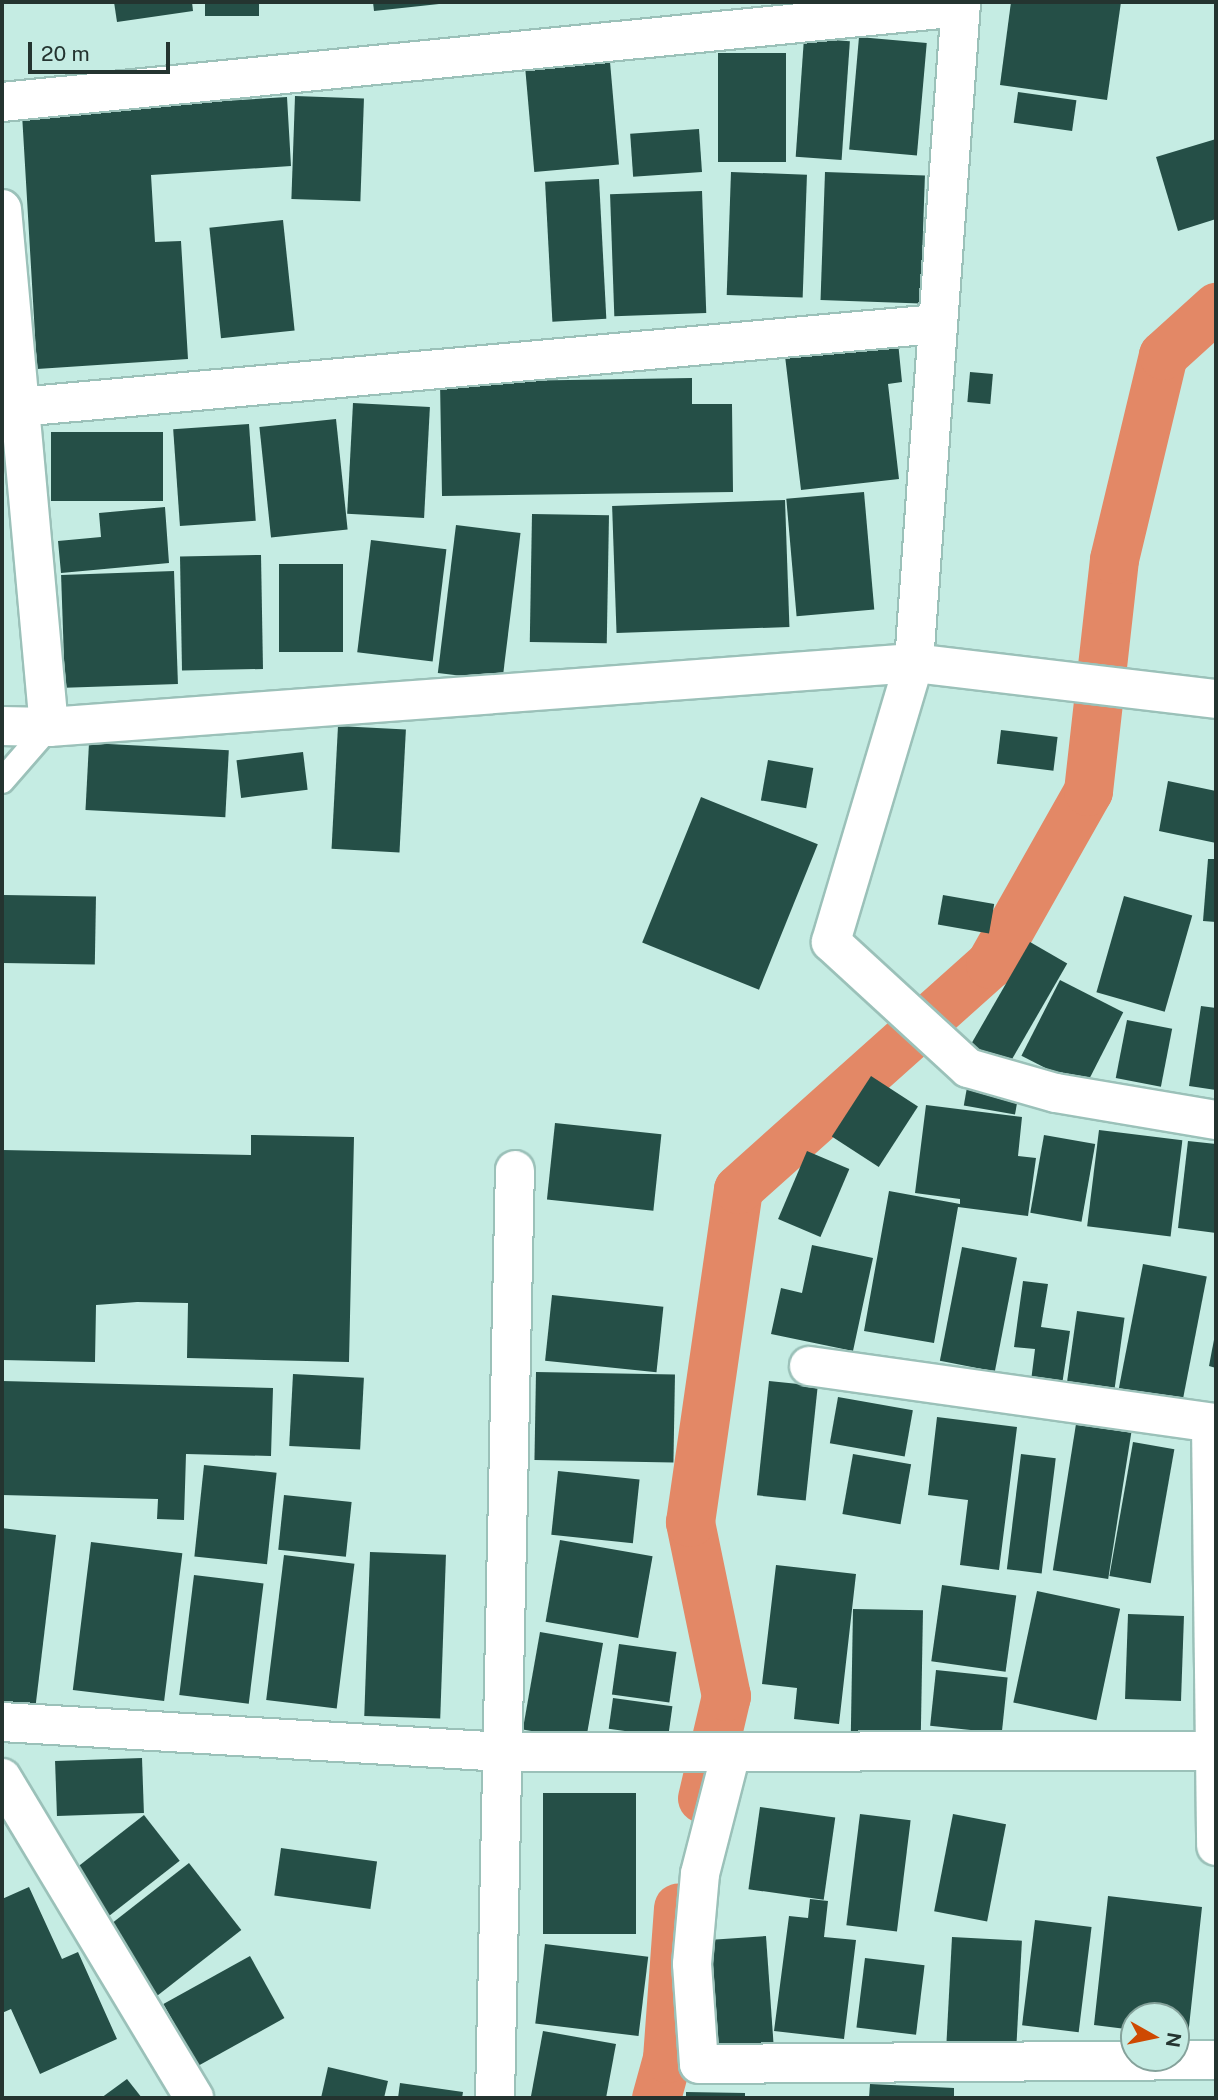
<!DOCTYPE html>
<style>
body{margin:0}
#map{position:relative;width:1218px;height:2100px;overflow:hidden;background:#c5ece3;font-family:"Public Sans",sans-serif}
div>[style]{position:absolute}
.canal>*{height:49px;margin:-24.5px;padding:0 24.5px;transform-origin:24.5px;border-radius:24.5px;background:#e38866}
.building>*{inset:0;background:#254f47;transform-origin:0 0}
.roads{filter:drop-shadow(2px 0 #9bc1b9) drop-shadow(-2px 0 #9bc1b9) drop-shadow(0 2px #9bc1b9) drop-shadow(0 -2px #9bc1b9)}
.service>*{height:24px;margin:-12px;padding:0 12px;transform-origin:12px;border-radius:12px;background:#fff}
.minor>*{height:38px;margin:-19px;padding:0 19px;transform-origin:19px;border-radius:19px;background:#fff}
span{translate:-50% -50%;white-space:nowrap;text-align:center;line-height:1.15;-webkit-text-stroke:7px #c5ece3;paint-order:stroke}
.frame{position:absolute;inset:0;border:4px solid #243430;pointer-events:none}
.north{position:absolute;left:1120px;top:2002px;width:70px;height:70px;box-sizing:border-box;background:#c5ece3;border:2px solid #85a29b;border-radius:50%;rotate:99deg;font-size:19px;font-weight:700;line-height:28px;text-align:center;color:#243430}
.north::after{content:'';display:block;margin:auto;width:24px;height:32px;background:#ce4902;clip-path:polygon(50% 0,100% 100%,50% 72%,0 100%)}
.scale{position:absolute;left:28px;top:42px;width:142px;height:32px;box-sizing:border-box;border:4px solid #243430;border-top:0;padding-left:9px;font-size:21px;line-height:24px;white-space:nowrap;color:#243430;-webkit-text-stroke:5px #c5ece3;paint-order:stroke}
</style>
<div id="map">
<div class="canal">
<div style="left:702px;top:1798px;width:105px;rotate:-76.8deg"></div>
<div style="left:726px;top:1696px;width:178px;rotate:-101.7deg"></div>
<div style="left:690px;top:1522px;width:336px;rotate:-81.8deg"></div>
<div style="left:738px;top:1189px;width:338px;rotate:-41.8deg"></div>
<div style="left:990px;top:964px;width:199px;rotate:-60.5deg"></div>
<div style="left:1088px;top:791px;width:233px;rotate:-83.6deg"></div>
<div style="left:1114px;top:559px;width:210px;rotate:-76.5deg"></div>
<div style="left:1163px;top:355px;width:72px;rotate:-42.2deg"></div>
<div style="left:656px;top:2098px;width:41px;rotate:-74.6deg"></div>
<div style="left:667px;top:2058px;width:151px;rotate:-85.8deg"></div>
</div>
<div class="building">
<div style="clip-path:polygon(114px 2px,192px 2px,193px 11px,117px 22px)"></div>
<div style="left:205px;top:2px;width:54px;height:14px"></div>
<div style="clip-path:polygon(373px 2px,439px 2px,439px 4px,374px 11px)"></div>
<div style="clip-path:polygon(1011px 2px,1121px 2px,1107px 100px,1000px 85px)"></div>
<div style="left:859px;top:37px;width:68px;height:113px;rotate:5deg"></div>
<div style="left:804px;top:38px;width:46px;height:119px;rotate:4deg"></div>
<div style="left:718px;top:53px;width:68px;height:109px"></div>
<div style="left:610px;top:62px;width:103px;height:85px;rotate:85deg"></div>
<div style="left:1018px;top:92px;width:59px;height:31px;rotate:8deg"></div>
<div style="left:295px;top:96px;width:69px;height:103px;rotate:2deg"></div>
<div style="clip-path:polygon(287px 97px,291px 166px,151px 175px,155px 242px,181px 241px,188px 359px,37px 369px,22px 114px)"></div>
<div style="left:699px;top:129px;width:43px;height:69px;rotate:86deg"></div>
<div style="clip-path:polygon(1216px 139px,1216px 219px,1178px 231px,1156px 157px)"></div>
<div style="left:731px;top:172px;width:76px;height:123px;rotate:2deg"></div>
<div style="left:825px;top:172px;width:100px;height:128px;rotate:2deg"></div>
<div style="left:599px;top:179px;width:140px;height:54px;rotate:87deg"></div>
<div style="left:702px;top:191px;width:122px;height:92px;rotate:88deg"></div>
<div style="left:283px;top:220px;width:111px;height:74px;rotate:84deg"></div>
<div style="clip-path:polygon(898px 342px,902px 382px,888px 384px,899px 479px,801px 490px,785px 356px)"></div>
<div style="left:970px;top:372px;width:23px;height:30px;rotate:5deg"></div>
<div style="clip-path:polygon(692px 378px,692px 404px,732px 404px,733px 492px,442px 496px,440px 382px)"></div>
<div style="left:353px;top:403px;width:77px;height:111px;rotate:3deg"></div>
<div style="left:336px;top:419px;width:111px;height:77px;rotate:84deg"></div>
<div style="left:249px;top:424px;width:97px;height:76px;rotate:86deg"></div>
<div style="left:51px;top:432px;width:112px;height:69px"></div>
<div style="left:864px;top:492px;width:118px;height:78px;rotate:85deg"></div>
<div style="left:785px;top:500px;width:127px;height:173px;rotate:88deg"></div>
<div style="clip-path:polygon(165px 507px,169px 563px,61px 573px,58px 541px,101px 537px,99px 513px)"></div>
<div style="left:532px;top:514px;width:77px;height:128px;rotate:1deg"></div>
<div style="left:456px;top:525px;width:65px;height:149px;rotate:7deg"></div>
<div style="left:371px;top:540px;width:76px;height:113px;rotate:7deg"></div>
<div style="left:261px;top:555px;width:114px;height:81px;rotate:89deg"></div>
<div style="left:279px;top:564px;width:64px;height:88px"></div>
<div style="left:174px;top:571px;width:113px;height:113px;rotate:88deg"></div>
<div style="left:338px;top:726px;width:68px;height:123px;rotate:3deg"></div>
<div style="left:1001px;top:730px;width:57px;height:34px;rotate:7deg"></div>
<div style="left:89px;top:743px;width:140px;height:67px;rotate:3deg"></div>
<div style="left:303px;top:752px;width:38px;height:67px;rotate:83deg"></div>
<div style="left:768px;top:760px;width:46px;height:41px;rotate:10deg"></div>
<div style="clip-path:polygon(1168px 781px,1216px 791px,1216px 843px,1159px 831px)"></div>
<div style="left:701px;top:797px;width:126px;height:157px;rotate:22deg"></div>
<div style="clip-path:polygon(1208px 859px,1216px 859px,1216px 922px,1203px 921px)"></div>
<div style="left:4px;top:895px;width:92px;height:68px;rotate:1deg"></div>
<div style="left:943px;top:895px;width:52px;height:30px;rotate:10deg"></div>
<div style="left:1124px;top:896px;width:71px;height:100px;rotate:16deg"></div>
<div style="left:1030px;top:942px;width:43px;height:120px;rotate:30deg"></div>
<div style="left:1060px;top:980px;width:71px;height:85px;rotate:27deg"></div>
<div style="clip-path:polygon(1201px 1006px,1216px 1008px,1216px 1090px,1189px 1086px)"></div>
<div style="left:1127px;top:1020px;width:46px;height:59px;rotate:11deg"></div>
<div style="left:871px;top:1076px;width:56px;height:72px;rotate:33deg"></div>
<div style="left:969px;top:1076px;width:52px;height:30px;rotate:10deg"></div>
<div style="clip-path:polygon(926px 1105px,1022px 1117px,1018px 1156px,1036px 1158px,1028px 1216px,958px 1207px,934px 1343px,864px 1331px,889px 1191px,960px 1204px,960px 1199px,915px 1193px)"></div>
<div style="left:555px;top:1123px;width:107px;height:77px;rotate:6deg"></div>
<div style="left:1099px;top:1130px;width:84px;height:97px;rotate:7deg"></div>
<div style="clip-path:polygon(251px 1135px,354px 1137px,349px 1362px,187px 1358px,188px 1303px,137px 1302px,96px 1305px,95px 1362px,2px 1360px,2px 1150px,251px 1155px)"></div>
<div style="left:1044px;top:1135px;width:52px;height:79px;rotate:10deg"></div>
<div style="clip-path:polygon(1188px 1141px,1216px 1144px,1216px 1233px,1178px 1228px)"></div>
<div style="left:807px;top:1151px;width:46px;height:74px;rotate:23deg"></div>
<div style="clip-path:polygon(812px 1245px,873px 1258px,853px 1351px,771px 1334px,781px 1288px,802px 1293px)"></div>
<div style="left:962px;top:1247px;width:56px;height:116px;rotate:11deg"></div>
<div style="left:1143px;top:1264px;width:65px;height:129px;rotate:11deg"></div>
<div style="clip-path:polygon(1023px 1281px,1048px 1284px,1041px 1327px,1070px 1331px,1062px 1385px,1031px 1381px,1035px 1349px,1014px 1347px)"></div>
<div style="left:552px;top:1295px;width:112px;height:66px;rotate:6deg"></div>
<div style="left:1077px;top:1311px;width:48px;height:79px;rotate:8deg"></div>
<div style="clip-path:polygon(1216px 1329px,1216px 1368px,1209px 1366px)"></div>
<div style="left:536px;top:1372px;width:139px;height:88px;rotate:1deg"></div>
<div style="left:293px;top:1374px;width:71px;height:72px;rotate:3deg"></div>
<div style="clip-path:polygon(2px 1381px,273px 1388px,271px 1456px,186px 1454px,184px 1520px,157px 1519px,158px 1499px,2px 1495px)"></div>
<div style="left:769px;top:1381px;width:49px;height:115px;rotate:6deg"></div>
<div style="left:838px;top:1397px;width:76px;height:47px;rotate:10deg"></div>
<div style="clip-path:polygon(937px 1417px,1017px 1427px,999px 1570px,960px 1565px,968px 1500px,928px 1495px)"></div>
<div style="left:1076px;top:1424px;width:56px;height:148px;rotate:9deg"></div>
<div style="left:1133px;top:1442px;width:42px;height:136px;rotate:10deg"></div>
<div style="left:853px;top:1454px;width:59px;height:61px;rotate:10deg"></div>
<div style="left:1021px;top:1454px;width:35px;height:116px;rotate:7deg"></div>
<div style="left:204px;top:1465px;width:73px;height:92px;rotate:6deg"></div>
<div style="left:558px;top:1471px;width:82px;height:64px;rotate:6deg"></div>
<div style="left:284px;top:1495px;width:68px;height:55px;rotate:6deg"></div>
<div style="clip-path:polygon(2px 1528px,56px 1535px,34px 1719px,2px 1715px)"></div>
<div style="left:560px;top:1540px;width:94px;height:83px;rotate:10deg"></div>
<div style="left:91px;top:1542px;width:92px;height:149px;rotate:7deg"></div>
<div style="left:370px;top:1552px;width:76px;height:164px;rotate:2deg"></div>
<div style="left:284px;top:1555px;width:71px;height:146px;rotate:7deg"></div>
<div style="clip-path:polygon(776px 1565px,856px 1574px,839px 1724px,794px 1719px,797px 1688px,762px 1684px)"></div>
<div style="left:194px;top:1575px;width:70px;height:121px;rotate:7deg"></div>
<div style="left:942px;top:1585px;width:75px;height:77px;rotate:8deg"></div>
<div style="left:1037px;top:1591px;width:85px;height:114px;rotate:12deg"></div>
<div style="left:853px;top:1609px;width:70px;height:129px;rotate:1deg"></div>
<div style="left:1128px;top:1614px;width:56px;height:85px;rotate:2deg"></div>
<div style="left:540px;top:1632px;width:64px;height:99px;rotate:10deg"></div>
<div style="left:619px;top:1644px;width:58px;height:51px;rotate:8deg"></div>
<div style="left:936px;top:1670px;width:72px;height:56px;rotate:6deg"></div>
<div style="left:613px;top:1698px;width:60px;height:31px;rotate:8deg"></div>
<div style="left:142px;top:1758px;width:55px;height:87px;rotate:88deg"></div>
<div style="left:543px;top:1793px;width:93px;height:141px"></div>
<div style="left:760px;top:1807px;width:76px;height:83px;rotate:8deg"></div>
<div style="left:860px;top:1814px;width:51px;height:112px;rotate:7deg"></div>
<div style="left:953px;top:1814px;width:54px;height:99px;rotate:11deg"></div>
<div style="left:144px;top:1815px;width:58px;height:95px;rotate:52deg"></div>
<div style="left:281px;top:1848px;width:97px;height:48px;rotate:8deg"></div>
<div style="left:189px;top:1863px;width:85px;height:112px;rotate:52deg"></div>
<div style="clip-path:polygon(29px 1887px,62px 1959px,78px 1952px,117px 2039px,40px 2074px,11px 2009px,2px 2013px,2px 1899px)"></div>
<div style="clip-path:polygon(1108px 1896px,1202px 1907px,1188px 2036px,1176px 2034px,1176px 2016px,1134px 2016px,1134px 2030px,1094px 2025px)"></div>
<div style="clip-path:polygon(810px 1899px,828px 1901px,824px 1937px,856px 1940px,844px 2039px,774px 2031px,789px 1916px,808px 1918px)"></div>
<div style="left:1035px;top:1920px;width:57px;height:106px;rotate:7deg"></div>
<div style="left:766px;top:1936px;width:111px;height:65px;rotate:86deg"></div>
<div style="left:952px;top:1937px;width:70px;height:112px;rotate:3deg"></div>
<div style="left:545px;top:1944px;width:104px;height:80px;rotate:7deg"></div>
<div style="left:250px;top:1956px;width:71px;height:99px;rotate:61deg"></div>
<div style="left:865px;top:1958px;width:60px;height:70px;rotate:7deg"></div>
<div style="clip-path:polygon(543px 2031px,616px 2044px,606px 2098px,531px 2096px)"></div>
<div style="clip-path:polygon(328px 2067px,388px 2081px,384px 2098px,321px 2098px)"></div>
<div style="clip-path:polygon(127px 2079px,142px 2098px,101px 2098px)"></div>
<div style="clip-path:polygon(400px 2083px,463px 2092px,462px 2098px,398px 2098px)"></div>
<div style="clip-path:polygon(870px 2084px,954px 2088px,954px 2098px,869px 2098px)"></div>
<div style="clip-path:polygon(686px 2092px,745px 2093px,745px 2098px,686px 2098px)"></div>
</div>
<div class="roads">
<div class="service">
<div style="left:2px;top:781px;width:72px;rotate:-49deg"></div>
</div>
<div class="minor">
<div style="left:2px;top:102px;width:963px;rotate:-5.66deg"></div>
<div style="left:2px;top:209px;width:520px;rotate:84.82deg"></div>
<div style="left:49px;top:727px;width:867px;rotate:-4.23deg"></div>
<div style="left:914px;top:663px;width:663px;rotate:-85.93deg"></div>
<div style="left:19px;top:407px;width:921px;rotate:-5.17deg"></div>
<div style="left:1216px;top:699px;width:304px;rotate:-173.2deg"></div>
<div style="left:914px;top:663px;width:291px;rotate:106.6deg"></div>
<div style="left:831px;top:942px;width:186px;rotate:42.6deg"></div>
<div style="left:968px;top:1068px;width:91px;rotate:15.9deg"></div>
<div style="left:1056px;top:1093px;width:162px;rotate:9.6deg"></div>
<div style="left:2px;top:726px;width:47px;rotate:1.2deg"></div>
<div style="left:809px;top:1366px;width:411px;rotate:8deg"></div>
<div style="left:1211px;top:1424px;width:422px;rotate:89.3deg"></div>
<div style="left:2px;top:1722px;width:503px;rotate:3.42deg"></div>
<div style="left:504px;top:1752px;width:712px;rotate:-0.08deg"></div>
<div style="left:731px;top:1753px;width:125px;rotate:104.4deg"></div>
<div style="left:700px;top:1874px;width:90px;rotate:95.1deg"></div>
<div style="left:692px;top:1964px;width:100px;rotate:86deg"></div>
<div style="left:699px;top:2064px;width:517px;rotate:-0.44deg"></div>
<div style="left:2px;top:1778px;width:373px;rotate:59deg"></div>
<div style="left:495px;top:2098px;width:928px;rotate:-88.77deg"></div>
</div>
</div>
<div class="frame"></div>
<div class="north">N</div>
<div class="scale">20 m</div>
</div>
